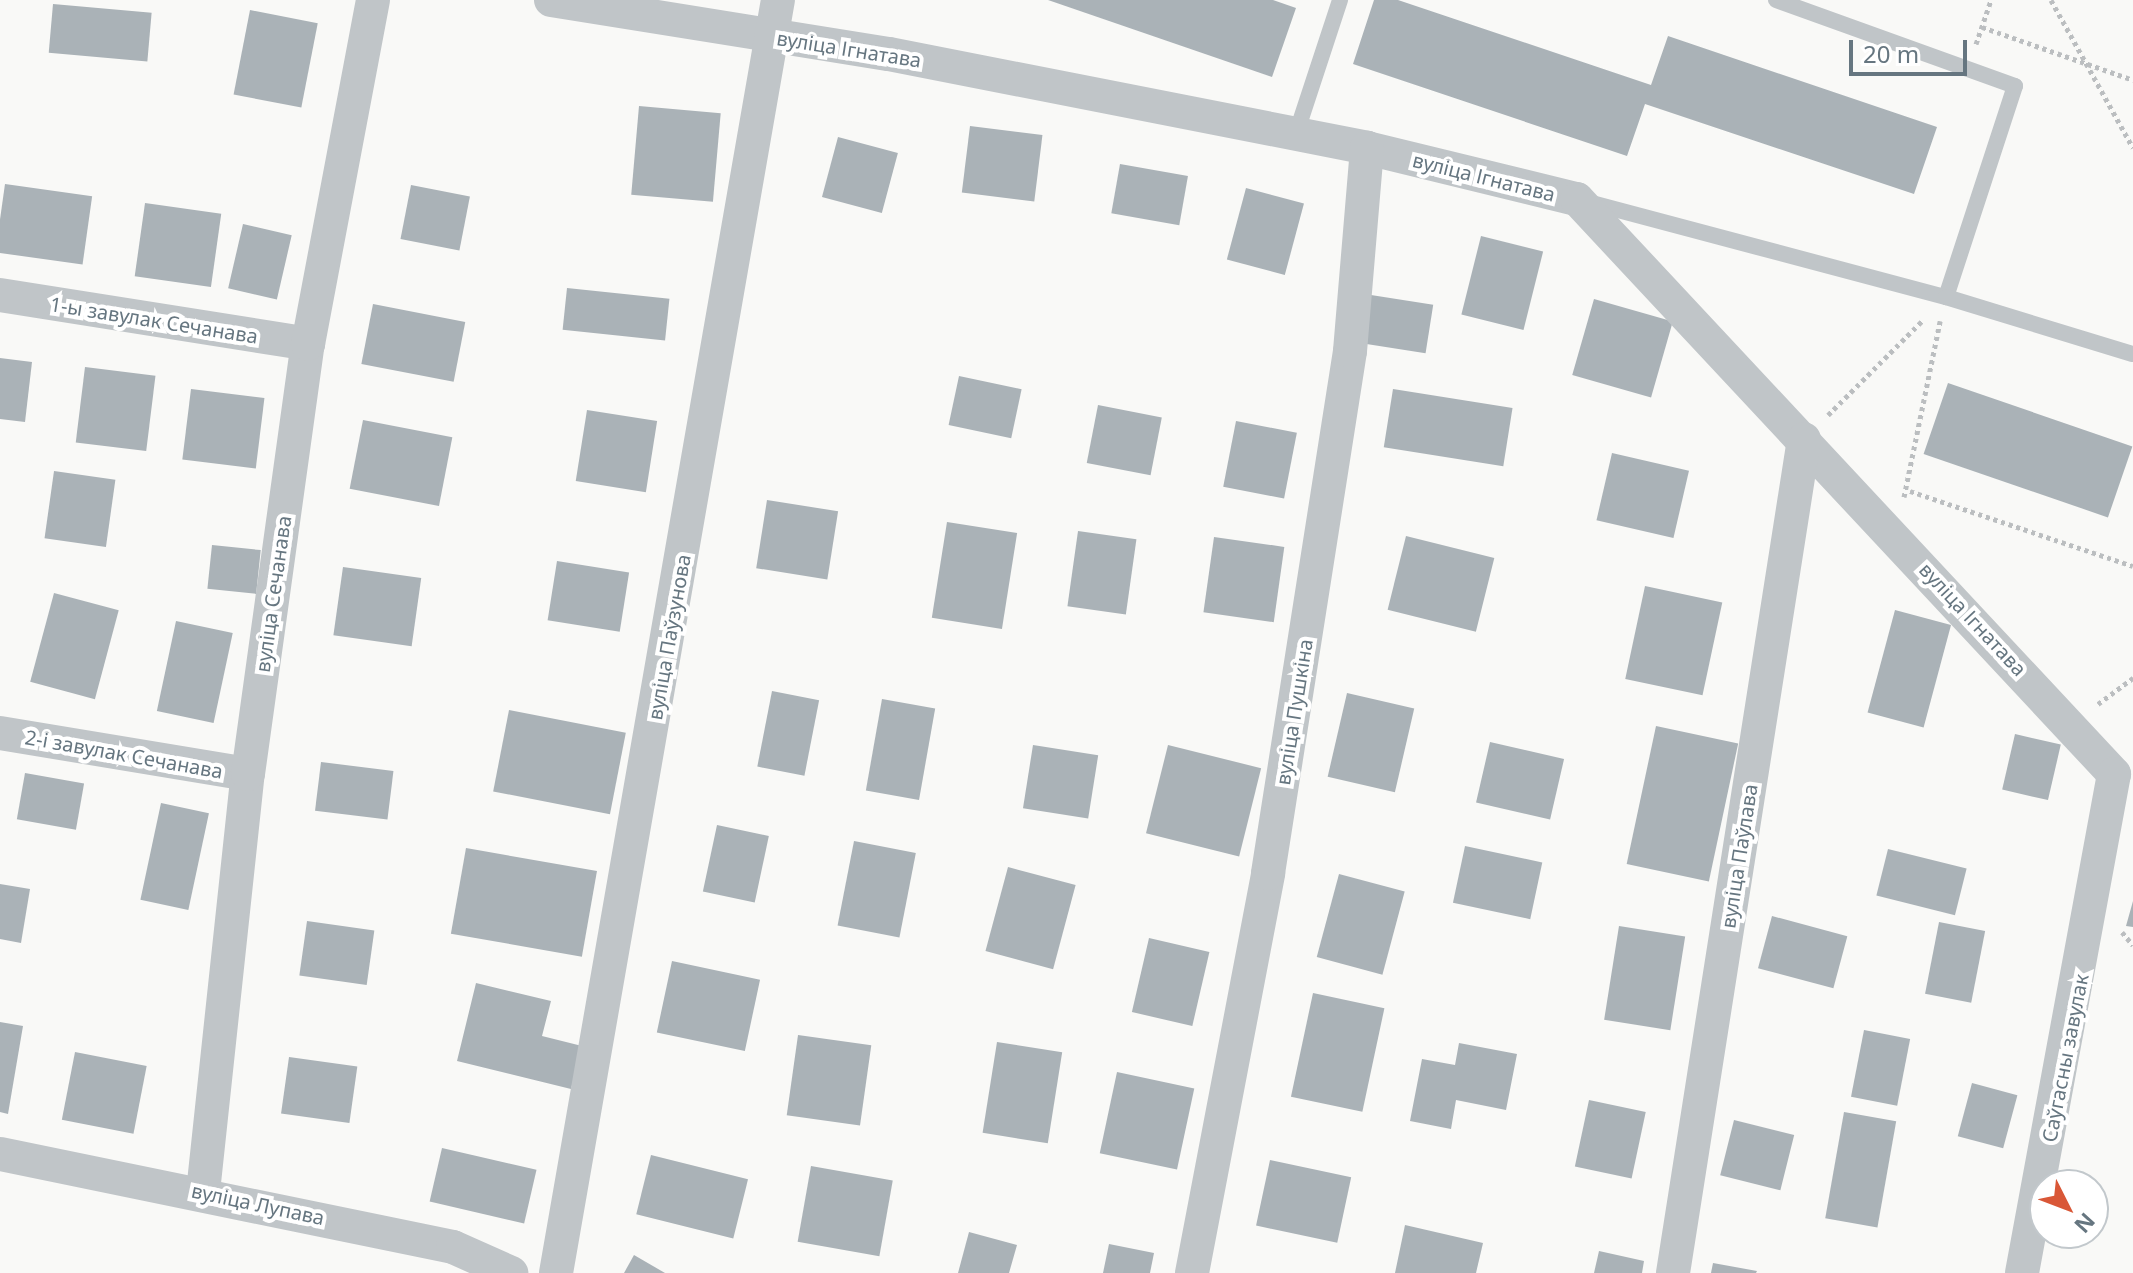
<!DOCTYPE html>
<meta charset="utf-8">
<style>
body{margin:0}
#map{position:relative;width:2133px;height:1273px;overflow:hidden;background:#f9f9f7;font-family:"Noto Sans",sans-serif}
div>[style]{position:absolute}
.building>*{inset:0;background:#aab2b7;transform-origin:0 0}
.path>*{height:5px;margin-top:-2.5px;transform-origin:0;background:repeating-linear-gradient(90deg,#bbbec0 0 4px,transparent 0 8px)}
.lane>*{height:16px;margin:-8px;padding:0 8px;transform-origin:8px;border-radius:8px;background:#c0c5c8}
.street>*{height:34px;margin:-17px;padding:0 17px;transform-origin:17px;border-radius:17px;background:#c0c5c8}
span{translate:-50% -50%;white-space:nowrap;text-align:center;line-height:1.15;-webkit-text-stroke:8px #fff;paint-order:stroke}
.street-label{font-size:20px;color:#667680}
.north{position:absolute;left:2029px;top:1169px;width:80px;height:80px;box-sizing:border-box;background:#fff;border:2px solid #c2c8cc;border-radius:50%;rotate:132deg;font-size:22px;font-weight:700;line-height:32px;text-align:center;color:#667680}
.north::after{content:'';display:block;margin:auto;width:28px;height:36px;background:#d95737;clip-path:polygon(50% 0,100% 100%,50% 72%,0 100%)}
.scale{position:absolute;left:1849px;top:40px;width:118px;height:36px;box-sizing:border-box;border:4px solid #667680;border-top:0;padding-left:10px;font-size:24px;line-height:28px;white-space:nowrap;color:#667680;-webkit-text-stroke:6px #fff;paint-order:stroke}
</style>
<div id="map">
<div class="building">
<div style="clip-path:polygon(1048px 0,1273px 0,1296px 8px,1272px 77px)"></div>
<div style="clip-path:polygon(1374px 0,1398px 0,1651px 85px,1668px 36px,1937px 127px,1914px 194px,1645px 104px,1627px 156px,1353px 64px)"></div>
<div style="left:53px;top:4px;width:99px;height:49px;rotate:5deg"></div>
<div style="left:250px;top:10px;width:69px;height:86px;rotate:11deg"></div>
<div style="left:639px;top:106px;width:82px;height:89px;rotate:5deg"></div>
<div style="left:970px;top:126px;width:73px;height:67px;rotate:7deg"></div>
<div style="left:838px;top:137px;width:62px;height:62px;rotate:15deg"></div>
<div style="left:1120px;top:164px;width:69px;height:50px;rotate:10deg"></div>
<div style="left:5px;top:184px;width:88px;height:69px;rotate:8deg"></div>
<div style="left:411px;top:185px;width:60px;height:55px;rotate:11deg"></div>
<div style="left:1246px;top:188px;width:60px;height:74px;rotate:15deg"></div>
<div style="left:145px;top:203px;width:77px;height:74px;rotate:8deg"></div>
<div style="left:243px;top:224px;width:50px;height:66px;rotate:13deg"></div>
<div style="left:1481px;top:236px;width:64px;height:81px;rotate:14deg"></div>
<div style="left:567px;top:288px;width:103px;height:42px;rotate:6deg"></div>
<div style="left:1371px;top:295px;width:63px;height:49px;rotate:9deg"></div>
<div style="left:1594px;top:299px;width:82px;height:79px;rotate:16deg"></div>
<div style="left:373px;top:304px;width:94px;height:61px;rotate:11deg"></div>
<div style="clip-path:polygon(0 358px,32px 362px,25px 422px,0 419px)"></div>
<div style="left:85px;top:367px;width:71px;height:76px;rotate:7deg"></div>
<div style="left:959px;top:376px;width:64px;height:50px;rotate:12deg"></div>
<div style="left:1948px;top:383px;width:195px;height:75px;rotate:19deg"></div>
<div style="left:191px;top:389px;width:74px;height:71px;rotate:7deg"></div>
<div style="left:1393px;top:389px;width:121px;height:59px;rotate:9deg"></div>
<div style="left:1098px;top:405px;width:65px;height:59px;rotate:11deg"></div>
<div style="left:587px;top:410px;width:71px;height:72px;rotate:9deg"></div>
<div style="left:363px;top:420px;width:91px;height:70px;rotate:11deg"></div>
<div style="left:1236px;top:421px;width:62px;height:67px;rotate:11deg"></div>
<div style="left:1612px;top:453px;width:79px;height:69px;rotate:13deg"></div>
<div style="left:54px;top:471px;width:62px;height:68px;rotate:8deg"></div>
<div style="left:767px;top:500px;width:72px;height:69px;rotate:9deg"></div>
<div style="left:947px;top:522px;width:71px;height:97px;rotate:9deg"></div>
<div style="left:1078px;top:531px;width:59px;height:76px;rotate:8deg"></div>
<div style="left:1406px;top:536px;width:91px;height:76px;rotate:14deg"></div>
<div style="left:1214px;top:537px;width:71px;height:76px;rotate:8deg"></div>
<div style="left:212px;top:545px;width:49px;height:44px;rotate:6deg"></div>
<div style="left:557px;top:561px;width:73px;height:60px;rotate:9deg"></div>
<div style="left:343px;top:567px;width:79px;height:69px;rotate:8deg"></div>
<div style="left:1645px;top:586px;width:79px;height:95px;rotate:12deg"></div>
<div style="left:54px;top:593px;width:67px;height:92px;rotate:15deg"></div>
<div style="left:1895px;top:610px;width:58px;height:106px;rotate:15deg"></div>
<div style="left:176px;top:621px;width:58px;height:92px;rotate:12deg"></div>
<div style="left:772px;top:691px;width:48px;height:77px;rotate:11deg"></div>
<div style="left:1347px;top:693px;width:69px;height:86px;rotate:13deg"></div>
<div style="left:882px;top:699px;width:54px;height:93px;rotate:10deg"></div>
<div style="left:509px;top:710px;width:119px;height:83px;rotate:11deg"></div>
<div style="left:1656px;top:726px;width:84px;height:141px;rotate:12deg"></div>
<div style="left:2015px;top:734px;width:47px;height:57px;rotate:13deg"></div>
<div style="left:1490px;top:742px;width:76px;height:62px;rotate:13deg"></div>
<div style="left:1033px;top:745px;width:66px;height:64px;rotate:9deg"></div>
<div style="left:1168px;top:745px;width:96px;height:91px;rotate:14deg"></div>
<div style="left:321px;top:762px;width:73px;height:49px;rotate:7deg"></div>
<div style="left:25px;top:773px;width:60px;height:47px;rotate:10deg"></div>
<div style="left:161px;top:803px;width:49px;height:99px;rotate:12deg"></div>
<div style="left:717px;top:825px;width:53px;height:68px;rotate:12deg"></div>
<div style="left:854px;top:841px;width:63px;height:86px;rotate:11deg"></div>
<div style="left:1465px;top:846px;width:79px;height:58px;rotate:12deg"></div>
<div style="left:466px;top:848px;width:133px;height:87px;rotate:10deg"></div>
<div style="left:1888px;top:849px;width:81px;height:48px;rotate:14deg"></div>
<div style="left:1008px;top:867px;width:70px;height:87px;rotate:15deg"></div>
<div style="left:1339px;top:874px;width:68px;height:86px;rotate:15deg"></div>
<div style="clip-path:polygon(0 884px,30px 889px,21px 943px,0 939px)"></div>
<div style="clip-path:polygon(2133px 901px,2133px 927px,2126px 926px)"></div>
<div style="left:1772px;top:916px;width:78px;height:54px;rotate:15deg"></div>
<div style="left:307px;top:921px;width:68px;height:55px;rotate:8deg"></div>
<div style="left:1939px;top:922px;width:47px;height:73px;rotate:11deg"></div>
<div style="left:1619px;top:926px;width:67px;height:95px;rotate:9deg"></div>
<div style="left:1149px;top:938px;width:62px;height:76px;rotate:13deg"></div>
<div style="left:672px;top:961px;width:90px;height:73px;rotate:12deg"></div>
<div style="clip-path:polygon(476px 983px,551px 1001px,542px 1036px,582px 1046px,571px 1089px,457px 1061px)"></div>
<div style="left:1313px;top:993px;width:73px;height:106px;rotate:12deg"></div>
<div style="clip-path:polygon(0 1022px,23px 1026px,8px 1114px,0 1112px)"></div>
<div style="left:1864px;top:1030px;width:47px;height:68px;rotate:11deg"></div>
<div style="left:798px;top:1035px;width:74px;height:81px;rotate:8deg"></div>
<div style="left:997px;top:1042px;width:66px;height:92px;rotate:9deg"></div>
<div style="clip-path:polygon(1459px 1043px,1517px 1054px,1506px 1110px,1456px 1100px,1451px 1129px,1410px 1121px,1422px 1059px,1455px 1065px)"></div>
<div style="left:75px;top:1052px;width:73px;height:69px;rotate:11deg"></div>
<div style="left:289px;top:1057px;width:69px;height:57px;rotate:8deg"></div>
<div style="left:1117px;top:1072px;width:79px;height:83px;rotate:12deg"></div>
<div style="left:1972px;top:1083px;width:47px;height:55px;rotate:15deg"></div>
<div style="left:1589px;top:1100px;width:58px;height:68px;rotate:12deg"></div>
<div style="left:1844px;top:1112px;width:53px;height:108px;rotate:10deg"></div>
<div style="left:1734px;top:1120px;width:62px;height:57px;rotate:14deg"></div>
<div style="left:442px;top:1148px;width:97px;height:55px;rotate:13deg"></div>
<div style="left:651px;top:1155px;width:100px;height:61px;rotate:14deg"></div>
<div style="left:1270px;top:1160px;width:83px;height:67px;rotate:12deg"></div>
<div style="left:811px;top:1166px;width:83px;height:77px;rotate:10deg"></div>
<div style="clip-path:polygon(1405px 1225px,1483px 1243px,1476px 1273px,1395px 1273px)"></div>
<div style="clip-path:polygon(969px 1232px,1017px 1245px,1009px 1273px,958px 1273px)"></div>
<div style="clip-path:polygon(1109px 1244px,1154px 1253px,1150px 1273px,1103px 1273px)"></div>
<div style="clip-path:polygon(1599px 1251px,1644px 1261px,1642px 1273px,1594px 1273px)"></div>
<div style="clip-path:polygon(634px 1255px,665px 1273px,624px 1273px)"></div>
<div style="clip-path:polygon(1713px 1263px,1757px 1271px,1756px 1273px,1711px 1273px)"></div>
</div>
<div class="path">
<div style="left:2051px;top:0;width:169px;rotate:61deg"></div>
<div style="left:1982px;top:27px;width:160px;rotate:19.3deg"></div>
<div style="left:1976px;top:44px;width:46px;rotate:-71.2deg"></div>
<div style="left:1828px;top:415px;width:134px;rotate:-45deg"></div>
<div style="left:1910px;top:491px;width:235px;rotate:18.6deg"></div>
<div style="left:1904px;top:497px;width:180px;rotate:-78.4deg"></div>
<div style="left:2098px;top:704px;width:44px;rotate:-36.6deg"></div>
<div style="left:2122px;top:932px;width:17px;rotate:50deg"></div>
</div>
<div class="lane">
<div style="left:1296px;top:134px;width:141px;rotate:-71.8deg"></div>
<div style="left:1588px;top:202px;width:370px;rotate:14.9deg"></div>
<div style="left:1946px;top:297px;width:222px;rotate:-71.9deg"></div>
<div style="left:2015px;top:86px;width:254px;rotate:-160.2deg"></div>
<div style="left:1946px;top:297px;width:195px;rotate:17deg"></div>
</div>
<div class="street">
<div style="left:551px;top:0;width:342px;rotate:9.1deg"></div>
<div style="left:889px;top:54px;width:487px;rotate:11.1deg"></div>
<div style="left:1367px;top:148px;width:216px;rotate:13.7deg"></div>
<div style="left:1577px;top:199px;width:787px;rotate:46.96deg"></div>
<div style="left:2114px;top:774px;width:507px;rotate:100.45deg"></div>
<div style="left:0;top:295px;width:312px;rotate:9deg"></div>
<div style="left:0;top:733px;width:251px;rotate:9.4deg"></div>
<div style="left:0;top:1154px;width:462px;rotate:11.6deg"></div>
<div style="left:453px;top:1247px;width:64px;rotate:24.1deg"></div>
<div style="left:203px;top:1192px;width:420px;rotate:-83.9deg"></div>
<div style="left:248px;top:774px;width:434px;rotate:-82.1deg"></div>
<div style="left:308px;top:344px;width:350px;rotate:-79.3deg"></div>
<div style="left:556px;top:1273px;width:1292px;rotate:-80.11deg"></div>
<div style="left:1192px;top:1273px;width:407px;rotate:-79.2deg"></div>
<div style="left:1268px;top:873px;width:528px;rotate:-81.07deg"></div>
<div style="left:1350px;top:351px;width:204px;rotate:-85.2deg"></div>
<div style="left:1673px;top:1273px;width:844px;rotate:-81.07deg"></div>
</div>
<div class="street-label">
<span style="left:849px;top:49px;rotate:9deg">вуліца Ігнатава</span>
<span style="left:1484px;top:177px;rotate:14deg">вуліца Ігнатава</span>
<span style="left:154px;top:320px;rotate:9deg">1-ы завулак Сечанава</span>
<span style="left:273px;top:594px;rotate:-82deg">вуліца Сечанава</span>
<span style="left:1973px;top:619px;rotate:47deg">вуліца Ігнатава</span>
<span style="left:669px;top:637px;rotate:-80deg">вуліца Паўзунова</span>
<span style="left:1294px;top:712px;rotate:-81deg">вуліца Пушкіна</span>
<span style="left:124px;top:754px;rotate:10deg">2-і завулак Сечанава</span>
<span style="left:1739px;top:856px;rotate:-81deg">вуліца Паўлава</span>
<span style="left:2065px;top:1058px;rotate:-79deg">Саўгасны завулак</span>
<span style="left:258px;top:1204px;rotate:12deg">вуліца Лупава</span>
</div>
<div class="north">N</div>
<div class="scale">20 m</div>
</div>
